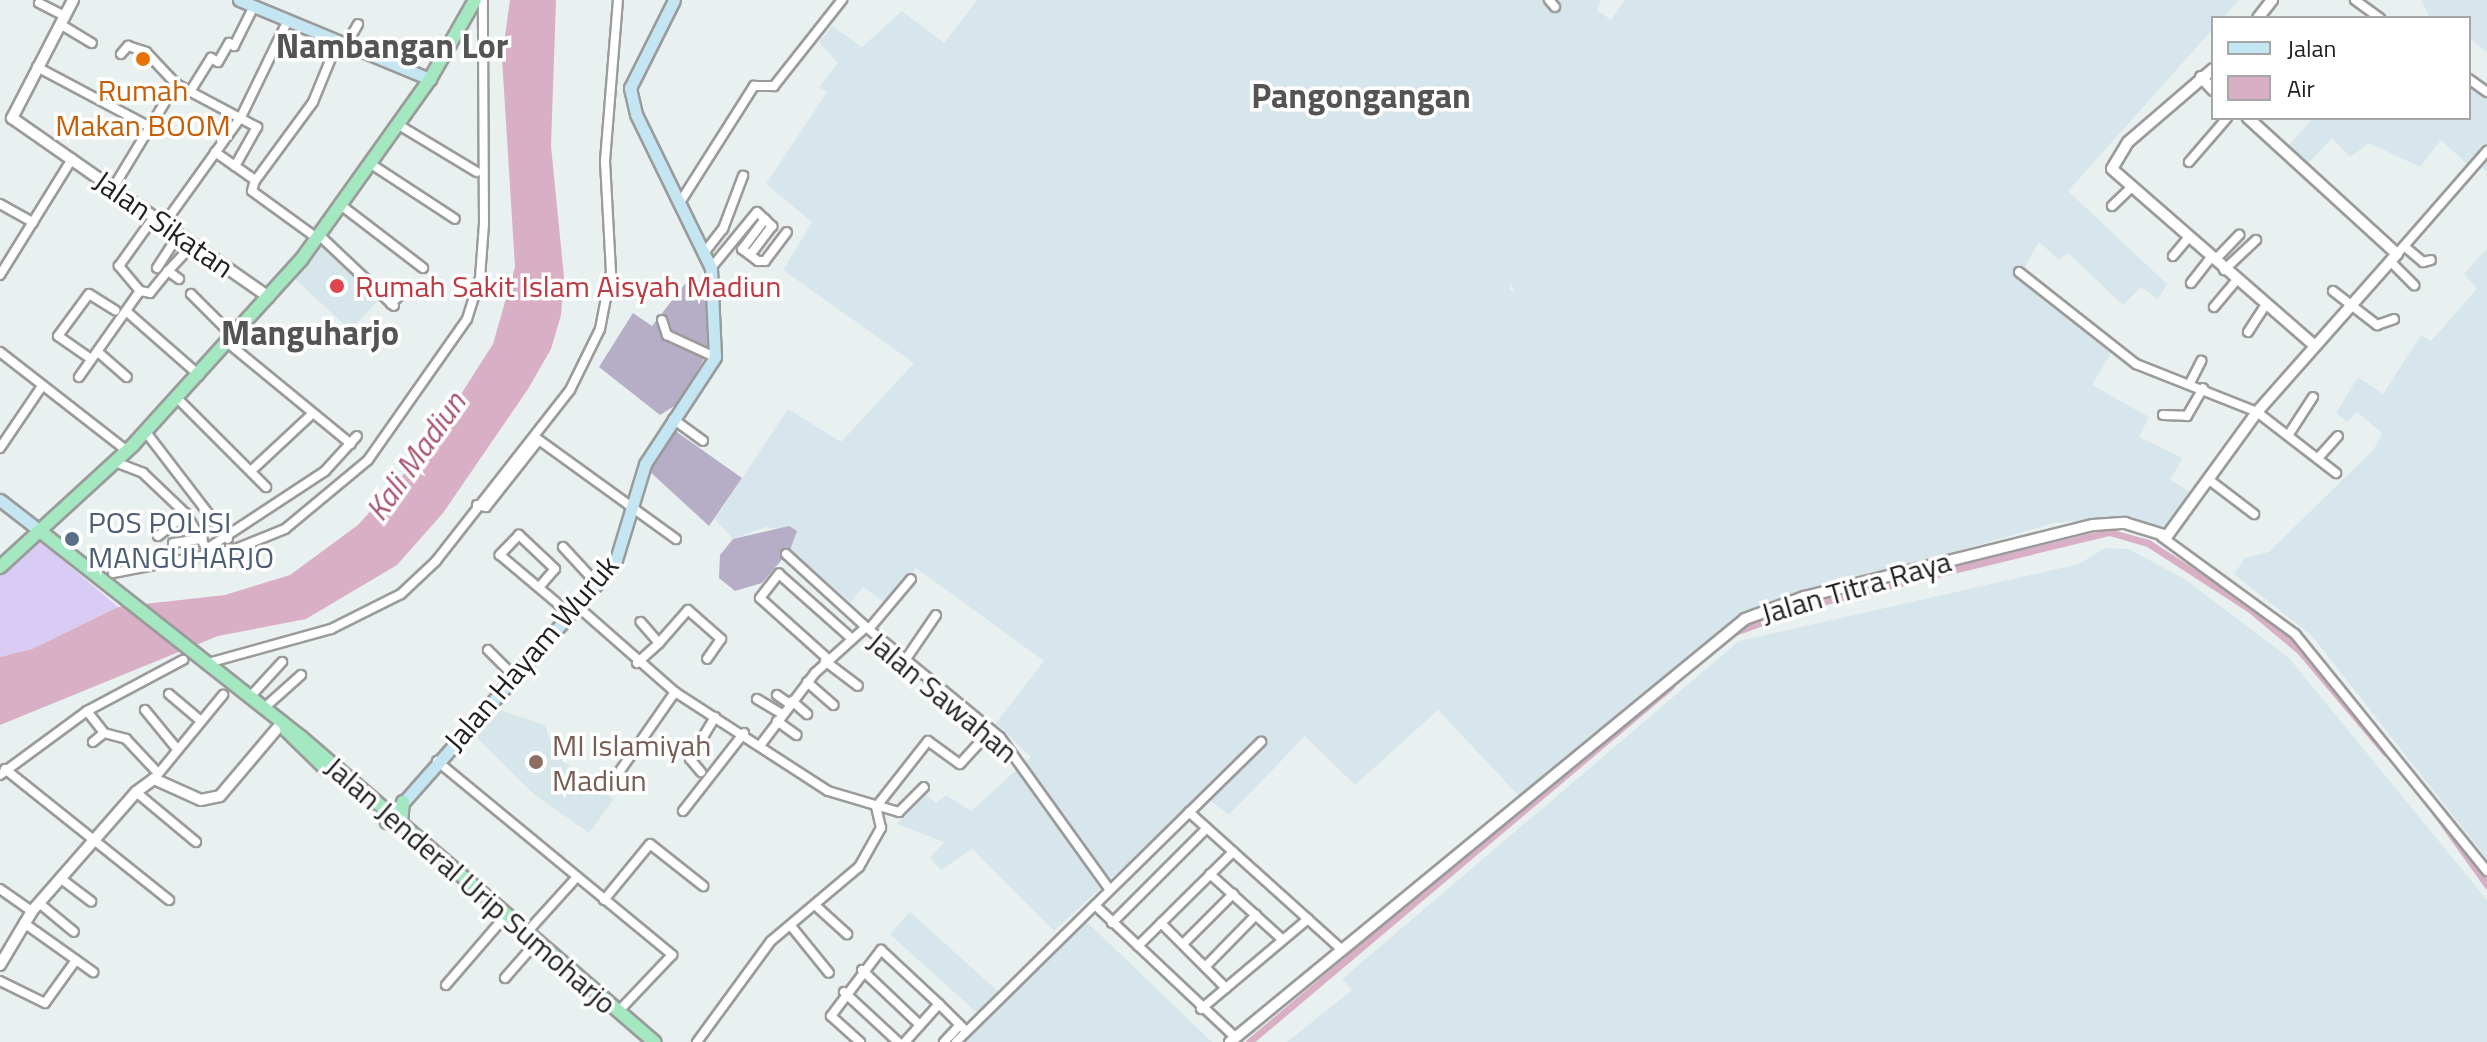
<!DOCTYPE html>
<style>
body{margin:0}
#map{position:relative;width:2487px;height:1042px;overflow:hidden;background:#e9f0f0;font-family:"Titillium Web",sans-serif}
div>[style]{position:absolute}
.education>*{inset:0;background:#d6e6ea;transform-origin:0 0}
.farmland>*{inset:0;background:#d7e6ec;transform-origin:0 0}
.cemetery>*{inset:0;background:#b6adc7}
.park>*{inset:0;background:#d8ccf4}
.water>*{inset:0;background:#d9afc6}
.canal>*{height:7px;margin:-3.5px;padding:0 3.5px;transform-origin:3.5px;border-radius:3.5px;background:#d9afc6}
.roads{filter:drop-shadow(2px 0 #9b9b9b) drop-shadow(-2px 0 #9b9b9b) drop-shadow(0 2px #9b9b9b) drop-shadow(0 -2px #9b9b9b)}
.minor>*{height:8px;margin:-4px;padding:0 4px;transform-origin:4px;border-radius:4px;background:#fff}
.tertiary>*{height:10px;margin:-5px;padding:0 5px;transform-origin:5px;border-radius:5px;background:#fff}
.secondary>*{height:11px;margin:-5.5px;padding:0 5.5px;transform-origin:5.5px;border-radius:5.5px;background:#c4e6f3}
.trunk>*{height:12px;margin:-6px;padding:0 6px;transform-origin:6px;border-radius:6px;background:#a3e8c0}
.dots>*{width:22px;height:22px;translate:-50% -50%;box-sizing:border-box;border:4px solid #fff;border-radius:50%}
span{translate:-50% -50%;white-space:nowrap;text-align:center;line-height:1.15;-webkit-text-stroke:7px #fff;paint-order:stroke}
.food-label{font-size:30px;color:#c56008}
.street-label{font-size:30px;color:#212121}
.health-label{font-size:30px;color:#be3a42}
.left{translate:0 -50%;text-align:left}
.service-label{font-size:30px;color:#4e5e75}
.education-label{font-size:30px;color:#785e54}
.water-label{font-size:32px;color:#a7576d;font-style:italic}
.quarter-label{font-size:34px;color:#545454;font-weight:700}
.legend{position:absolute;left:2211px;top:16px;width:260px;height:104px;box-sizing:border-box;background:#fff;border:2px solid #a6a6a6;margin:0;padding:10px 14px;list-style:none;font-size:24px;color:#212121}
.legend li{display:flex;align-items:center;gap:16px;height:40px}
.legend b{width:40px;border:2px solid #a6a6a6}
</style>
<div id="map">
<div class="education">
<div style="clip-path:polygon(1486px 0,1475px 17px,1535px 57px,1607px 48px,1692px 74px,1783px 115px,1941px 250px,1993px 370px,1865px 546px,1891px 570px,1847px 581px,1785px 523px,1741px 569px,1609px 660px,1444px 554px,1557px 426px,1507px 270px,1692px 76px,1535px 58px,1474px 19px)"></div>
<div style="clip-path:polygon(1501px 0,1580px 0,1568px 16px,1526px 18px)"></div>
<div style="left:321px;top:240px;width:83px;height:46px;rotate:43deg"></div>
<div style="clip-path:polygon(484px 705px,545px 725px,554px 754px,614px 799px,589px 833px,535px 795px,465px 726px)"></div>
</div>
<div class="farmland">
<div style="clip-path:polygon(977px 0,1501px 0,1526px 18px,1568px 16px,1580px 0,1601px 0,1597px 10px,1611px 20px,1625px 0,2239px 0,2223px 18px,2213px 18px,2213px 29px,2068px 191px,2167px 284px,2158px 299px,2141px 287px,2123px 305px,2068px 253px,2059px 260px,2039px 242px,2018px 279px,2111px 353px,2092px 385px,2149px 417px,2139px 437px,2183px 458px,2170px 480px,2191px 492px,2168px 529px,2120px 518px,2054px 523px,1891px 570px,1865px 546px,1992px 370px,1941px 250px,1783px 115px,1692px 74px,1638px 58px,1692px 76px,1508px 270px,1515px 278px,1509px 289px,1600px 345px,1557px 426px,1444px 554px,1609px 660px,1741px 569px,1785px 523px,1847px 581px,1741px 614px,1519px 796px,1438px 710px,1355px 785px,1305px 736px,1229px 815px,1202px 794px,1054px 931px,972px 849px,941px 870px,930px 858px,944px 842px,897px 824px,926px 795px,936px 803px,946px 795px,971px 811px,1031px 757px,996px 723px,1044px 661px,916px 568px,886px 603px,863px 587px,851px 602px,790px 550px,797px 531px,766px 527px,733px 539px,715px 519px,788px 409px,841px 442px,914px 363px,783px 270px,812px 222px,766px 184px,827px 92px,819px 87px,838px 63px,819px 42px,832px 26px,862px 47px,902px 11px,944px 43px)"></div>
<div style="clip-path:polygon(2421px 0,2487px 0,2487px 52px,2469px 38px,2469px 18px,2430px 18px)"></div>
<div style="clip-path:polygon(2469px 86px,2487px 99px,2487px 172px,2473px 159px,2468px 165px,2441px 140px,2420px 167px,2369px 143px,2350px 157px,2332px 138px,2306px 166px,2289px 145px,2313px 118px,2469px 118px)"></div>
<div style="clip-path:polygon(2487px 248px,2487px 859px,2312px 636px,2234px 574px,2245px 558px,2269px 552px,2374px 449px,2382px 433px,2357px 412px,2347px 422px,2336px 413px,2358px 377px,2383px 394px,2421px 335px,2431px 341px,2477px 289px,2464px 274px)"></div>
<div style="clip-path:polygon(2105px 548px,2129px 549px,2186px 580px,2289px 658px,2487px 900px,2487px 1042px,1287px 1042px,1352px 990px,1342px 979px,1739px 641px,2079px 564px)"></div>
<div style="left:910px;top:912px;width:122px;height:30px;rotate:42deg"></div>
<div style="clip-path:polygon(1086px 921px,1212px 1042px,963px 1042px)"></div>
</div>
<div class="cemetery">
<div style="clip-path:polygon(688px 280px,709px 299px,710px 348px,679px 403px,660px 415px,599px 367px,633px 313px,652px 326px)"></div>
<div style="clip-path:polygon(671px 428px,742px 478px,709px 526px,647px 469px)"></div>
<div style="clip-path:polygon(789px 526px,797px 531px,790px 550px,762px 583px,735px 591px,719px 578px,720px 555px,733px 539px)"></div>
</div>
<div class="park">
<div style="clip-path:polygon(38px 539px,118px 607px,32px 649px,0 657px,0 576px)"></div>
</div>
<div class="water">
<div style="clip-path:polygon(510px 0,556px 0,551px 146px,564px 277px,561px 315px,551px 349px,528px 389px,443px 513px,397px 565px,306px 619px,218px 636px,0 725px,0 657px,32px 649px,118px 607px,225px 595px,290px 575px,358px 525px,426px 449px,493px 344px,515px 267px,502px 58px)"></div>
</div>
<div class="canal">
<div style="left:1732px;top:633px;width:82px;rotate:-20deg"></div>
<div style="left:1809px;top:605px;width:309px;rotate:-13.7deg"></div>
<div style="left:2109px;top:532px;width:41px;rotate:15.8deg"></div>
<div style="left:2148px;top:543px;width:121px;rotate:32.9deg"></div>
<div style="left:2250px;top:609px;width:65px;rotate:40deg"></div>
<div style="left:2300px;top:651px;width:133px;rotate:49.9deg"></div>
<div style="left:2435px;top:812px;width:90px;rotate:54.5deg"></div>
<div style="left:1249px;top:1042px;width:552px;rotate:-40.15deg"></div>
</div>
<div class="roads">
<div class="minor">
<div style="left:1549px;top:0;width:9px;rotate:49deg"></div>
<div style="left:2355px;top:0;width:31px;rotate:36deg"></div>
<div style="left:39px;top:3px;width:29px;rotate:27deg"></div>
<div style="left:60px;top:24px;width:37px;rotate:31deg"></div>
<div style="left:346px;top:45px;width:24px;rotate:-60deg"></div>
<div style="left:121px;top:54px;width:11px;rotate:-49deg"></div>
<div style="left:128px;top:46px;width:19px;rotate:18deg"></div>
<div style="left:146px;top:52px;width:44px;rotate:46.8deg"></div>
<div style="left:176px;top:84px;width:92px;rotate:28deg"></div>
<div style="left:257px;top:127px;width:45px;rotate:119.4deg"></div>
<div style="left:37px;top:67px;width:128px;rotate:28deg"></div>
<div style="left:2469px;top:79px;width:22px;rotate:36deg"></div>
<div style="left:191px;top:90px;width:38px;rotate:-58deg"></div>
<div style="left:211px;top:58px;width:8px;rotate:30deg"></div>
<div style="left:218px;top:62px;width:22px;rotate:-60deg"></div>
<div style="left:229px;top:43px;width:6px;rotate:31deg"></div>
<div style="left:234px;top:46px;width:45px;rotate:-63.4deg"></div>
<div style="left:397px;top:124px;width:93px;rotate:31deg"></div>
<div style="left:215px;top:152px;width:49px;rotate:35deg"></div>
<div style="left:255px;top:180px;width:11px;rotate:105deg"></div>
<div style="left:252px;top:191px;width:80px;rotate:35.9deg"></div>
<div style="left:2189px;top:162px;width:58px;rotate:-49.2deg"></div>
<div style="left:371px;top:164px;width:100px;rotate:33.2deg"></div>
<div style="left:255px;top:181px;width:98px;rotate:-53.7deg"></div>
<div style="left:313px;top:102px;width:66px;rotate:-67.7deg"></div>
<div style="left:113px;top:188px;width:122px;rotate:-58.8deg"></div>
<div style="left:0;top:204px;width:38px;rotate:29deg"></div>
<div style="left:679px;top:204px;width:140px;rotate:-57.6deg"></div>
<div style="left:754px;top:86px;width:20px"></div>
<div style="left:774px;top:86px;width:110px;rotate:-51.7deg"></div>
<div style="left:342px;top:206px;width:102px;rotate:37.4deg"></div>
<div style="left:2112px;top:206px;width:28px;rotate:-44deg"></div>
<div style="left:765px;top:219px;width:38px;rotate:127deg"></div>
<div style="left:742px;top:249px;width:20px;rotate:37deg"></div>
<div style="left:758px;top:261px;width:7px"></div>
<div style="left:765px;top:261px;width:36px;rotate:-53deg"></div>
<div style="left:164px;top:224px;width:132px;rotate:-54.3deg"></div>
<div style="left:241px;top:117px;width:108px;rotate:-64.1deg"></div>
<div style="left:319px;top:235px;width:103px;rotate:43.4deg"></div>
<div style="left:2404px;top:246px;width:25px;rotate:40deg"></div>
<div style="left:2423px;top:262px;width:8px;rotate:-14deg"></div>
<div style="left:704px;top:253px;width:31px;rotate:-52deg"></div>
<div style="left:723px;top:229px;width:57px;rotate:-69.3deg"></div>
<div style="left:2397px;top:254px;width:137px;rotate:-48.9deg"></div>
<div style="left:2173px;top:256px;width:23px;rotate:-50deg"></div>
<div style="left:2215px;top:260px;width:35px;rotate:-46deg"></div>
<div style="left:2391px;top:262px;width:33px;rotate:45deg"></div>
<div style="left:157px;top:268px;width:40px;rotate:-57.1deg"></div>
<div style="left:711px;top:268px;width:72px;rotate:-50.6deg"></div>
<div style="left:757px;top:212px;width:21px;rotate:43deg"></div>
<div style="left:772px;top:226px;width:36px;rotate:127deg"></div>
<div style="left:2224px;top:270px;width:44px;rotate:-43.2deg"></div>
<div style="left:2019px;top:272px;width:149px;rotate:38.2deg"></div>
<div style="left:2136px;top:364px;width:130px;rotate:21.6deg"></div>
<div style="left:2257px;top:412px;width:100px;rotate:37.7deg"></div>
<div style="left:0;top:275px;width:137px;rotate:-58.2deg"></div>
<div style="left:179px;top:279px;width:14px;rotate:-144deg"></div>
<div style="left:168px;top:271px;width:37px;rotate:-47deg"></div>
<div style="left:2191px;top:283px;width:33px;rotate:-52deg"></div>
<div style="left:140px;top:291px;width:33px;rotate:-130deg"></div>
<div style="left:119px;top:266px;width:60px;rotate:-54.5deg"></div>
<div style="left:140px;top:291px;width:10px;rotate:11deg"></div>
<div style="left:150px;top:293px;width:28px;rotate:-51deg"></div>
<div style="left:2333px;top:291px;width:56px;rotate:37.7deg"></div>
<div style="left:2377px;top:325px;width:18px;rotate:-19deg"></div>
<div style="left:191px;top:294px;width:61px;rotate:45deg"></div>
<div style="left:391px;top:304px;width:16px;rotate:-45deg"></div>
<div style="left:2214px;top:307px;width:34px;rotate:-50deg"></div>
<div style="left:127px;top:312px;width:96px;rotate:41.2deg"></div>
<div style="left:662px;top:320px;width:16px;rotate:72deg"></div>
<div style="left:667px;top:335px;width:53px;rotate:24.6deg"></div>
<div style="left:2248px;top:332px;width:30px;rotate:-57deg"></div>
<div style="left:228px;top:343px;width:159px;rotate:39.4deg"></div>
<div style="left:0;top:352px;width:161px;rotate:37.9deg"></div>
<div style="left:98px;top:352px;width:38px;rotate:41deg"></div>
<div style="left:91px;top:359px;width:40px;rotate:-145.1deg"></div>
<div style="left:58px;top:336px;width:52px;rotate:-53.6deg"></div>
<div style="left:89px;top:294px;width:31px;rotate:32deg"></div>
<div style="left:79px;top:377px;width:105px;rotate:-54.7deg"></div>
<div style="left:2190px;top:383px;width:25px;rotate:-63deg"></div>
<div style="left:177px;top:398px;width:126px;rotate:45deg"></div>
<div style="left:2163px;top:415px;width:24px;rotate:2deg"></div>
<div style="left:2187px;top:416px;width:32px;rotate:-60deg"></div>
<div style="left:673px;top:419px;width:37px;rotate:36deg"></div>
<div style="left:145px;top:431px;width:136px;rotate:52.5deg"></div>
<div style="left:2289px;top:434px;width:44px;rotate:-57deg"></div>
<div style="left:0;top:448px;width:75px;rotate:-55.9deg"></div>
<div style="left:2319px;top:457px;width:28px;rotate:-48deg"></div>
<div style="left:115px;top:462px;width:30px;rotate:21deg"></div>
<div style="left:143px;top:473px;width:59px;rotate:43.6deg"></div>
<div style="left:186px;top:514px;width:43px;rotate:59.3deg"></div>
<div style="left:252px;top:470px;width:82px;rotate:-43deg"></div>
<div style="left:2208px;top:479px;width:58px;rotate:37.3deg"></div>
<div style="left:477px;top:505px;width:9px;rotate:13deg"></div>
<div style="left:486px;top:507px;width:85px;rotate:-51.7deg"></div>
<div style="left:539px;top:440px;width:169px;rotate:35.9deg"></div>
<div style="left:158px;top:536px;width:36px;rotate:-38deg"></div>
<div style="left:2162px;top:537px;width:165px;rotate:36.1deg"></div>
<div style="left:2295px;top:634px;width:305px;rotate:51deg"></div>
<div style="left:173px;top:543px;width:30px;rotate:-8deg"></div>
<div style="left:563px;top:547px;width:50px;rotate:47.4deg"></div>
<div style="left:208px;top:548px;width:140px;rotate:-33.3deg"></div>
<div style="left:325px;top:471px;width:47px;rotate:-47.6deg"></div>
<div style="left:786px;top:554px;width:108px;rotate:42.4deg"></div>
<div style="left:113px;top:573px;width:122px;rotate:-10.9deg"></div>
<div style="left:233px;top:550px;width:56px;rotate:-22deg"></div>
<div style="left:285px;top:529px;width:108px;rotate:-39.7deg"></div>
<div style="left:368px;top:460px;width:172px;rotate:-54.9deg"></div>
<div style="left:467px;top:319px;width:43px;rotate:-72.4deg"></div>
<div style="left:480px;top:278px;width:55px;rotate:-85.8deg"></div>
<div style="left:484px;top:223px;width:223px;rotate:-90.3deg"></div>
<div style="left:541px;top:585px;width:21px;rotate:-49deg"></div>
<div style="left:555px;top:569px;width:50px;rotate:-136.6deg"></div>
<div style="left:519px;top:535px;width:28px;rotate:134deg"></div>
<div style="left:500px;top:555px;width:92px;rotate:40.1deg"></div>
<div style="left:577px;top:606px;width:130px;rotate:41.3deg"></div>
<div style="left:675px;top:692px;width:182px;rotate:32.9deg"></div>
<div style="left:828px;top:791px;width:74px;rotate:16.5deg"></div>
<div style="left:899px;top:812px;width:35px;rotate:-45deg"></div>
<div style="left:869px;top:629px;width:65px;rotate:-50deg"></div>
<div style="left:659px;top:643px;width:44px;rotate:-48.7deg"></div>
<div style="left:688px;top:610px;width:44px;rotate:41.3deg"></div>
<div style="left:721px;top:639px;width:24px;rotate:125deg"></div>
<div style="left:488px;top:650px;width:35px;rotate:45deg"></div>
<div style="left:828px;top:659px;width:91px;rotate:-138.1deg"></div>
<div style="left:760px;top:598px;width:31px;rotate:-52deg"></div>
<div style="left:779px;top:574px;width:96px;rotate:41.6deg"></div>
<div style="left:906px;top:659px;width:53px;rotate:-55.7deg"></div>
<div style="left:825px;top:661px;width:41px;rotate:37.1deg"></div>
<div style="left:208px;top:663px;width:128px;rotate:-15.5deg"></div>
<div style="left:331px;top:629px;width:78px;rotate:-26.6deg"></div>
<div style="left:401px;top:594px;width:48px;rotate:-43.3deg"></div>
<div style="left:436px;top:561px;width:217px;rotate:-51.9deg"></div>
<div style="left:570px;top:390px;width:68px;rotate:-63.8deg"></div>
<div style="left:600px;top:329px;width:58px;rotate:-79.1deg"></div>
<div style="left:611px;top:272px;width:111px;rotate:-93.1deg"></div>
<div style="left:605px;top:161px;width:162px;rotate:-85.4deg"></div>
<div style="left:637px;top:663px;width:30px;rotate:-42deg"></div>
<div style="left:659px;top:643px;width:28px;rotate:-131deg"></div>
<div style="left:807px;top:682px;width:35px;rotate:41deg"></div>
<div style="left:169px;top:694px;width:42px;rotate:40.2deg"></div>
<div style="left:777px;top:695px;width:16px;rotate:35deg"></div>
<div style="left:249px;top:698px;width:49px;rotate:-47.5deg"></div>
<div style="left:757px;top:699px;width:29px;rotate:31deg"></div>
<div style="left:792px;top:701px;width:20px;rotate:41deg"></div>
<div style="left:263px;top:709px;width:51px;rotate:-41.8deg"></div>
<div style="left:145px;top:710px;width:50px;rotate:50.6deg"></div>
<div style="left:87px;top:711px;width:28px;rotate:52deg"></div>
<div style="left:104px;top:733px;width:23px;rotate:15deg"></div>
<div style="left:126px;top:739px;width:45px;rotate:46.8deg"></div>
<div style="left:777px;top:721px;width:24px;rotate:36deg"></div>
<div style="left:93px;top:742px;width:14px;rotate:-39deg"></div>
<div style="left:762px;top:743px;width:88px;rotate:-52.9deg"></div>
<div style="left:815px;top:673px;width:69px;rotate:-42deg"></div>
<div style="left:866px;top:627px;width:173px;rotate:39.4deg"></div>
<div style="left:1000px;top:737px;width:188px;rotate:54.3deg"></div>
<div style="left:437px;top:761px;width:305px;rotate:39.5deg"></div>
<div style="left:672px;top:955px;width:79px;rotate:133.5deg"></div>
<div style="left:5px;top:769px;width:210px;rotate:38.6deg"></div>
<div style="left:701px;top:772px;width:17px;rotate:-130deg"></div>
<div style="left:690px;top:759px;width:49px;rotate:-59.2deg"></div>
<div style="left:0;top:775px;width:108px;rotate:-36.3deg"></div>
<div style="left:87px;top:711px;width:109px;rotate:-28deg"></div>
<div style="left:615px;top:778px;width:105px;rotate:-55.1deg"></div>
<div style="left:154px;top:779px;width:109px;rotate:-50.6deg"></div>
<div style="left:136px;top:792px;width:78px;rotate:39.8deg"></div>
<div style="left:876px;top:807px;width:84px;rotate:-51.8deg"></div>
<div style="left:928px;top:741px;width:39px;rotate:36deg"></div>
<div style="left:960px;top:764px;width:46px;rotate:-47.6deg"></div>
<div style="left:683px;top:811px;width:99px;rotate:-52deg"></div>
<div style="left:1189px;top:812px;width:205px;rotate:42deg"></div>
<div style="left:1210px;top:874px;width:98px;rotate:42.1deg"></div>
<div style="left:60px;top:878px;width:39px;rotate:37deg"></div>
<div style="left:0;top:889px;width:39px;rotate:35deg"></div>
<div style="left:604px;top:900px;width:72px;rotate:-50.6deg"></div>
<div style="left:650px;top:844px;width:68px;rotate:38.4deg"></div>
<div style="left:39px;top:903px;width:45px;rotate:39.6deg"></div>
<div style="left:816px;top:906px;width:42px;rotate:42.1deg"></div>
<div style="left:24px;top:923px;width:85px;rotate:35.4deg"></div>
<div style="left:1112px;top:923px;width:134px;rotate:-45deg"></div>
<div style="left:1161px;top:923px;width:92px;rotate:45deg"></div>
<div style="left:791px;top:926px;width:60px;rotate:51deg"></div>
<div style="left:528px;top:931px;width:72px;rotate:-47.8deg"></div>
<div style="left:1183px;top:944px;width:71px;rotate:-45deg"></div>
<div style="left:1138px;top:946px;width:134px;rotate:-44.7deg"></div>
<div style="left:1205px;top:967px;width:73px;rotate:-45.6deg"></div>
<div style="left:862px;top:970px;width:80px;rotate:43.5deg"></div>
<div style="left:505px;top:978px;width:43px;rotate:-48.8deg"></div>
<div style="left:0;top:981px;width:50px;rotate:26.1deg"></div>
<div style="left:45px;top:1003px;width:53px;rotate:-54.2deg"></div>
<div style="left:446px;top:985px;width:86px;rotate:-49.3deg"></div>
<div style="left:844px;top:992px;width:74px;rotate:42.8deg"></div>
<div style="left:1201px;top:1009px;width:140px;rotate:-40.1deg"></div>
<div style="left:1235px;top:1037px;width:192px;rotate:-136.7deg"></div>
<div style="left:1095px;top:905px;width:233px;rotate:-44.5deg"></div>
<div style="left:697px;top:1042px;width:125px;rotate:-53.8deg"></div>
<div style="left:771px;top:941px;width:115px;rotate:-40.1deg"></div>
<div style="left:859px;top:867px;width:45px;rotate:-60.6deg"></div>
<div style="left:881px;top:828px;width:22px;rotate:-103deg"></div>
<div style="left:860px;top:1042px;width:39px;rotate:-138deg"></div>
<div style="left:831px;top:1016px;width:83px;rotate:-52.9deg"></div>
<div style="left:881px;top:950px;width:79px;rotate:43deg"></div>
<div style="left:905px;top:1042px;width:51px;rotate:-48.2deg"></div>
<div style="left:939px;top:1004px;width:38px;rotate:45deg"></div>
<div style="left:944px;top:1042px;width:23px;rotate:-47deg"></div>
<div style="left:956px;top:1042px;width:195px;rotate:-44.6deg"></div>
</div>
<div class="tertiary">
<div style="left:73px;top:0;width:133px;rotate:117.3deg"></div>
<div style="left:12px;top:118px;width:313px;rotate:34.9deg"></div>
<div style="left:2258px;top:18px;width:23px;rotate:-52deg"></div>
<div style="left:2213px;top:69px;width:112px;rotate:139.3deg"></div>
<div style="left:2128px;top:142px;width:31px;rotate:121deg"></div>
<div style="left:2112px;top:169px;width:269px;rotate:41.1deg"></div>
<div style="left:2201px;top:77px;width:18px;rotate:47deg"></div>
<div style="left:0;top:965px;width:63px;rotate:-59.3deg"></div>
<div style="left:32px;top:911px;width:158px;rotate:-48.8deg"></div>
<div style="left:136px;top:792px;width:22px;rotate:-36deg"></div>
<div style="left:154px;top:779px;width:51px;rotate:24.1deg"></div>
<div style="left:201px;top:800px;width:19px;rotate:-12deg"></div>
<div style="left:220px;top:796px;width:93px;rotate:-49.8deg"></div>
<div style="left:1230px;top:1042px;width:666px;rotate:-39.4deg"></div>
<div style="left:1745px;top:619px;width:63px;rotate:-20.4deg"></div>
<div style="left:1804px;top:597px;width:298px;rotate:-14deg"></div>
<div style="left:2093px;top:525px;width:32px;rotate:-4deg"></div>
<div style="left:2125px;top:523px;width:44px;rotate:17.2deg"></div>
<div style="left:2167px;top:536px;width:153px;rotate:-54deg"></div>
<div style="left:2257px;top:412px;width:211px;rotate:-48.5deg"></div>
<div style="left:2397px;top:254px;width:202px;rotate:-137.6deg"></div>
</div>
<div class="secondary">
<div style="left:239px;top:0;width:207px;rotate:22.5deg"></div>
<div style="left:0;top:500px;width:51px;rotate:37.8deg"></div>
<div style="left:386px;top:822px;width:346px;rotate:-48.5deg"></div>
<div style="left:615px;top:563px;width:103px;rotate:-73.1deg"></div>
<div style="left:645px;top:464px;width:128px;rotate:-56.8deg"></div>
<div style="left:715px;top:357px;width:89px;rotate:-92.6deg"></div>
<div style="left:711px;top:268px;width:171px;rotate:-116deg"></div>
<div style="left:636px;top:114px;width:27px;rotate:-103deg"></div>
<div style="left:630px;top:88px;width:98px;rotate:-63.4deg"></div>
</div>
<div class="trunk">
<div style="left:40px;top:531px;width:333px;rotate:38.3deg"></div>
<div style="left:301px;top:737px;width:467px;rotate:40.8deg"></div>
<div style="left:0;top:567px;width:180px;rotate:-42.5deg"></div>
<div style="left:133px;top:445px;width:250px;rotate:-47.8deg"></div>
<div style="left:301px;top:260px;width:222px;rotate:-54.5deg"></div>
<div style="left:430px;top:79px;width:91px;rotate:-60.3deg"></div>
<div style="left:286px;top:730px;width:56px;rotate:44.3deg"></div>
<div style="left:401px;top:824px;width:22px;rotate:-85deg"></div>
</div>
</div>
<div class="dots">
<div style="left:143px;top:59px;background:#e8710a"></div>
<div style="left:337px;top:286px;background:#e0444e"></div>
<div style="left:72px;top:539px;background:#5c6f8a"></div>
<div style="left:536px;top:762px;background:#8d6e63"></div>
</div>
<div class="food-label">
<span style="left:143px;top:107px">Rumah<br>Makan BOOM</span>
</div>
<div class="street-label">
<span style="left:164px;top:224px;rotate:35deg">Jalan Sikatan</span>
<span style="left:1856px;top:587px;rotate:-16deg">Jalan Titra Raya</span>
<span style="left:531px;top:653px;rotate:-49deg">Jalan Hayam Wuruk</span>
<span style="left:943px;top:697px;rotate:40deg">Jalan Sawahan</span>
<span style="left:471px;top:885px;rotate:41deg">Jalan Jenderal Urip Sumoharjo</span>
</div>
<div class="health-label">
<span class="left" style="left:355px;top:286px">Rumah Sakit Islam Aisyah Madiun</span>
</div>
<div class="service-label">
<span class="left" style="left:88px;top:539px">POS POLISI<br>MANGUHARJO</span>
</div>
<div class="education-label">
<span class="left" style="left:552px;top:762px">MI Islamiyah<br>Madiun</span>
</div>
<div class="water-label">
<span style="left:415px;top:456px;rotate:-55deg">Kali Madiun</span>
</div>
<div class="quarter-label">
<span style="left:392px;top:46px">Nambangan Lor</span>
<span style="left:1361px;top:96px">Pangongangan</span>
<span style="left:310px;top:333px">Manguharjo</span>
</div>
<ul class="legend">
<li><b style="height:10px;background:#c4e6f3"></b>Jalan</li>
<li><b style="height:22px;background:#d9afc6"></b>Air</li>
</ul>
</div>
